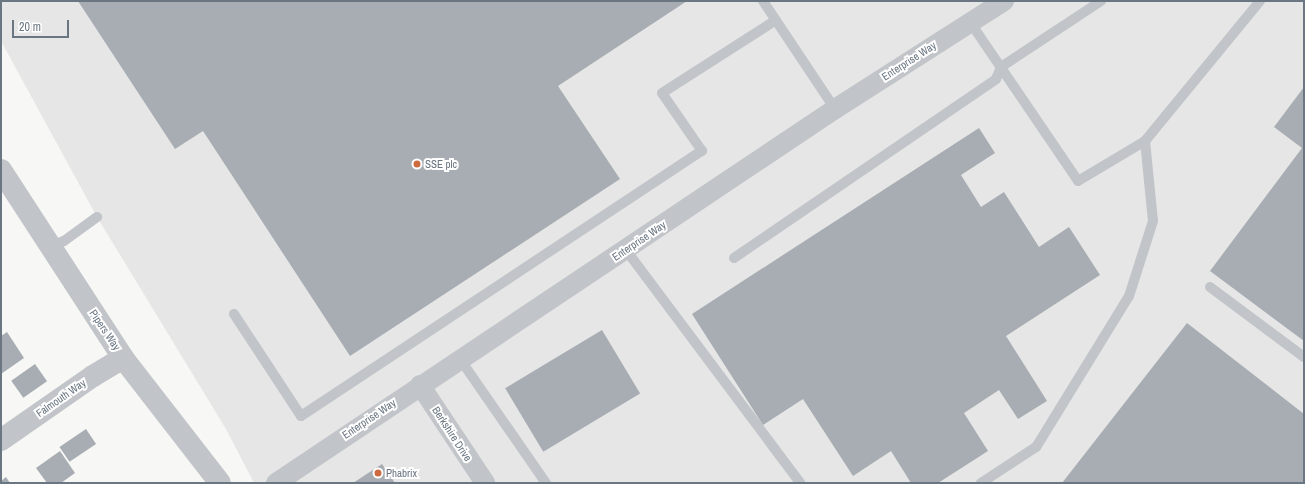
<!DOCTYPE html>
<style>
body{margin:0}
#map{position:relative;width:1305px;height:484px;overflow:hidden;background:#f7f7f5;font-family:"Archivo Narrow",sans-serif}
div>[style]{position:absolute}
.built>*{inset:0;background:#e5e6e5}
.building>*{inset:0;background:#a7adb3;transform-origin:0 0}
.service>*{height:10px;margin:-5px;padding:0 5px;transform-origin:5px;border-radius:5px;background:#c1c4c8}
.minor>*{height:20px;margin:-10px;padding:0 10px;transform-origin:10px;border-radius:10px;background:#c1c4c8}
.tertiary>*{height:22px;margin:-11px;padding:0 11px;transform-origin:11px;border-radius:11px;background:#c1c4c8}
.dots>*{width:11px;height:11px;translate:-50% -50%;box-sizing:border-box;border:2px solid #fff;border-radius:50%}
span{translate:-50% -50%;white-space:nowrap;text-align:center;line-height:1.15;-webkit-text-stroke:4px #fff;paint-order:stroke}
.street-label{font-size:11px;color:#6a7682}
.poi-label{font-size:11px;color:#6a7682}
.left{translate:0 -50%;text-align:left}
.frame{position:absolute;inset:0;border:2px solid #6a7682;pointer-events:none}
.scale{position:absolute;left:12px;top:20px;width:57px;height:18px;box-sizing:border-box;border:2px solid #6a7682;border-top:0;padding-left:5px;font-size:12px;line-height:14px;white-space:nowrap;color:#6a7682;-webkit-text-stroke:3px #fff;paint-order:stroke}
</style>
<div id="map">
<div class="built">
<div style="clip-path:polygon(1px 1px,1304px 1px,1304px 483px,254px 483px,226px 429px,97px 217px,1px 41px)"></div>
</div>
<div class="building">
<div style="clip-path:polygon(78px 1px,687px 1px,558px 86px,620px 179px,350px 356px,203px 131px,175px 149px)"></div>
<div style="clip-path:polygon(1304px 87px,1304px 341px,1210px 271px,1302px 148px,1274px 127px)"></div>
<div style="clip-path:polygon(979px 128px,995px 153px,961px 175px,981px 207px,1004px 192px,1039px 247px,1069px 227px,1100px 275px,1006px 336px,1047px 401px,1018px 419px,999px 390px,964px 413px,988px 451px,938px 483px,911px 483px,891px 451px,853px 476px,803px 399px,763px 425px,692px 314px)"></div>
<div style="clip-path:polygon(1187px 323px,1304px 414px,1304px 483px,1062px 483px)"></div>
<div style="left:602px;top:330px;width:74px;height:113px;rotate:59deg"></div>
<div style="clip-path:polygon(7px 332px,24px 358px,1px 374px,1px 336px)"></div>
<div style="left:35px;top:364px;width:21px;height:29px;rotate:55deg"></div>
<div style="left:86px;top:429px;width:18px;height:32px;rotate:56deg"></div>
<div style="clip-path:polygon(60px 451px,75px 473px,61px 483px,47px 483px,36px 468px)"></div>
<div style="clip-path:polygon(382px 464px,395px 483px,353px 483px)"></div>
<div style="clip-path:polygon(6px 477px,10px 483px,1px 483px,1px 481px)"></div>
</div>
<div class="service">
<div style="left:763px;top:1px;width:130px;rotate:56.3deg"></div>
<div style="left:970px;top:22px;width:192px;rotate:55.8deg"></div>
<div style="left:1078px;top:181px;width:78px;rotate:-30.8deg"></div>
<div style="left:1145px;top:141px;width:80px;rotate:84.3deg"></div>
<div style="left:1153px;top:221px;width:79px;rotate:107.7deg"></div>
<div style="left:1129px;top:296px;width:177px;rotate:121.6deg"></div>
<div style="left:1036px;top:447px;width:66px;rotate:146.8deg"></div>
<div style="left:1145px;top:141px;width:181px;rotate:-50.6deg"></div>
<div style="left:49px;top:247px;width:16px;rotate:-22deg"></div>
<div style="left:64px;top:241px;width:41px;rotate:-36deg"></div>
<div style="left:626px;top:250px;width:291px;rotate:53.2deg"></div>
<div style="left:734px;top:258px;width:317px;rotate:-34.3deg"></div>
<div style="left:996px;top:79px;width:13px;rotate:-67deg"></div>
<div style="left:1001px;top:67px;width:120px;rotate:-33.4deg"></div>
<div style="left:1210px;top:287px;width:117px;rotate:36.7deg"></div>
<div style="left:234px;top:314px;width:122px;rotate:56.7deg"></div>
<div style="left:301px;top:416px;width:481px;rotate:-33.5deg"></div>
<div style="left:702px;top:151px;width:70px;rotate:-124.6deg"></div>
<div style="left:662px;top:93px;width:135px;rotate:-32.6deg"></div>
<div style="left:460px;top:359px;width:151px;rotate:55.3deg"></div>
</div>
<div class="minor">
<div style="left:420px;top:385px;width:118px;rotate:56.4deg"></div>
<div style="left:276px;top:483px;width:673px;rotate:-33.78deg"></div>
<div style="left:835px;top:109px;width:201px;rotate:-32.6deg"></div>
</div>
<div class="tertiary">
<div style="left:1px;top:170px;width:224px;rotate:57deg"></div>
<div style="left:123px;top:358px;width:158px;rotate:52.2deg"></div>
<div style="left:1px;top:440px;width:112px;rotate:-34.8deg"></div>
<div style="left:93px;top:376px;width:35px;rotate:-31deg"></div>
</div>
<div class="dots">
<div style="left:417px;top:164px;background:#ce6a3f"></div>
<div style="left:378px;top:473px;background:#ce6a3f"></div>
</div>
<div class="street-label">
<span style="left:909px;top:61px;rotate:-33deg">Enterprise Way</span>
<span style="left:639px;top:241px;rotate:-34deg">Enterprise Way</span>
<span style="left:105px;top:330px;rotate:56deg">Pipers Way</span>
<span style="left:61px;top:398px;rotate:-35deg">Falmouth Way</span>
<span style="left:369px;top:419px;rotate:-34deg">Enterprise Way</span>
<span style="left:452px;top:434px;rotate:57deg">Berkshire Drive</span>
</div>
<div class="poi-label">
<span class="left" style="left:425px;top:164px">SSE plc</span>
<span class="left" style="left:386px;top:473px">Phabrix</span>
</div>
<div class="frame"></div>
<div class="scale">20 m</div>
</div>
